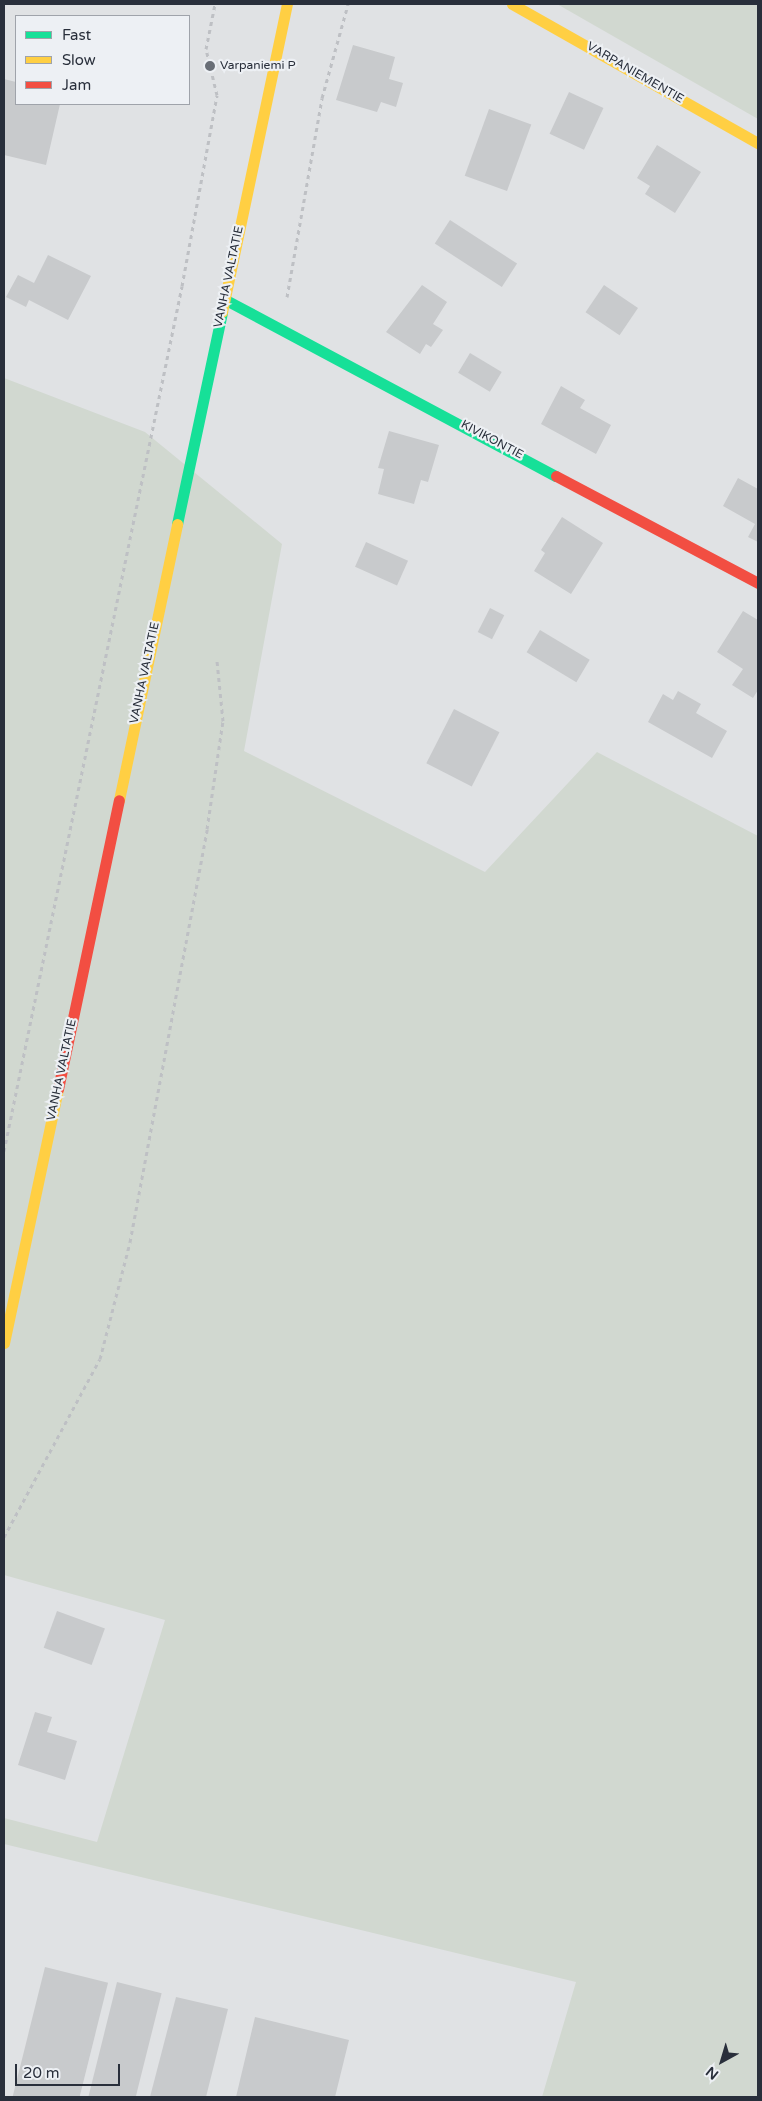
<!DOCTYPE html>
<style>
body{margin:0}
#map{position:relative;width:762px;height:2101px;overflow:hidden;background:#e0e2e4;font-family:"Varela Round",sans-serif}
div>[style]{position:absolute}
.green>*{inset:0;background:#d1d8d0}
.building>*{inset:0;background:#c8cacc;transform-origin:0 0}
.path>*{height:3px;margin-top:-1.5px;transform-origin:0;background:repeating-linear-gradient(90deg,#bec0c4 0 4px,transparent 0 8px)}
.fast>*{height:11px;margin:-5.5px;padding:0 5.5px;transform-origin:5.5px;border-radius:5.5px;background:#16e098}
.slow>*{height:11px;margin:-5.5px;padding:0 5.5px;transform-origin:5.5px;border-radius:5.5px;background:#ffcf43}
.jam>*{height:11px;margin:-5.5px;padding:0 5.5px;transform-origin:5.5px;border-radius:5.5px;background:#f24e42}
.dots>*{width:14px;height:14px;translate:-50% -50%;box-sizing:border-box;border:2px solid #edf0f4;border-radius:50%}
span{translate:-50% -50%;white-space:nowrap;text-align:center;line-height:1.15;-webkit-text-stroke:4.5px #edf0f4;paint-order:stroke}
.poi-label{font-size:12px;color:#292f3b}
.left{translate:0 -50%;text-align:left}
.street-label{font-size:12px;color:#292f3b}
.frame{position:absolute;inset:0;border:5px solid #292f3b;pointer-events:none}
.legend{position:absolute;left:15px;top:15px;width:175px;height:90px;box-sizing:border-box;background:#edf0f4;border:1px solid #9fa3aa;margin:0;padding:6px 9px;list-style:none;font-size:15px;color:#292f3b}
.legend li{display:flex;align-items:center;gap:10px;height:25px}
.legend b{width:25px;border:1px solid #9fa3aa}
.north{position:absolute;left:697px;top:2036px;width:50px;height:50px;-webkit-text-stroke:4px #edf0f4;paint-order:stroke;rotate:219deg;font-size:14px;font-weight:700;line-height:20px;text-align:center;color:#292f3b}
.north::after{content:'';display:block;margin:auto;width:18px;height:22px;background:#292f3b;clip-path:polygon(50% 0,100% 100%,50% 72%,0 100%)}
.scale{position:absolute;left:15px;top:2064px;width:105px;height:22px;box-sizing:border-box;border:2px solid #292f3b;border-top:0;padding-left:6px;font-size:15px;line-height:18px;white-space:nowrap;color:#292f3b;-webkit-text-stroke:4px #edf0f4;paint-order:stroke}
</style>
<div id="map">
<div class="green">
<div style="clip-path:polygon(557px 4px,758px 4px,758px 119px)"></div>
<div style="clip-path:polygon(4px 378px,145px 432px,282px 544px,244px 751px,485px 872px,597px 752px,758px 836px,758px 2097px,542px 2097px,576px 1982px,4px 1844px,4px 1818px,97px 1842px,165px 1620px,4px 1575px)"></div>
</div>
<div class="building">
<div style="clip-path:polygon(353px 45px,395px 57px,389px 79px,403px 83px,396px 107px,381px 102px,377px 112px,336px 100px)"></div>
<div style="clip-path:polygon(4px 79px,16px 82px,16px 104px,60px 104px,46px 165px,4px 155px)"></div>
<div style="left:569px;top:92px;width:38px;height:46px;rotate:25deg"></div>
<div style="left:489px;top:109px;width:45px;height:71px;rotate:20deg"></div>
<div style="clip-path:polygon(657px 145px,701px 172px,675px 213px,645px 194px,650px 186px,637px 178px)"></div>
<div style="left:450px;top:220px;width:80px;height:28px;rotate:33deg"></div>
<div style="clip-path:polygon(48px 255px,91px 276px,68px 320px,29px 300px,26px 307px,6px 297px,18px 275px,34px 283px)"></div>
<div style="clip-path:polygon(422px 285px,447px 302px,433px 324px,443px 330px,431px 347px,426px 344px,420px 354px,386px 332px)"></div>
<div style="left:604px;top:285px;width:41px;height:33px;rotate:34deg"></div>
<div style="left:470px;top:353px;width:37px;height:23px;rotate:31deg"></div>
<div style="clip-path:polygon(561px 386px,585px 400px,580px 408px,611px 425px,596px 454px,541px 424px)"></div>
<div style="clip-path:polygon(389px 431px,439px 445px,428px 482px,421px 480px,414px 504px,378px 494px,384px 469px,378px 468px)"></div>
<div style="clip-path:polygon(738px 478px,758px 489px,758px 542px,748px 537px,755px 524px,723px 506px)"></div>
<div style="clip-path:polygon(562px 517px,603px 543px,571px 594px,534px 571px,545px 553px,541px 550px)"></div>
<div style="left:366px;top:542px;width:46px;height:27px;rotate:24deg"></div>
<div style="left:490px;top:608px;width:16px;height:27px;rotate:27deg"></div>
<div style="clip-path:polygon(743px 611px,758px 620px,758px 690px,753px 698px,732px 685px,743px 669px,717px 652px)"></div>
<div style="left:540px;top:630px;width:58px;height:26px;rotate:31deg"></div>
<div style="clip-path:polygon(678px 691px,701px 704px,696px 713px,727px 731px,712px 758px,648px 722px,663px 694px,673px 700px)"></div>
<div style="left:454px;top:709px;width:51px;height:61px;rotate:27deg"></div>
<div style="left:57px;top:1611px;width:51px;height:39px;rotate:20deg"></div>
<div style="clip-path:polygon(35px 1712px,52px 1717px,47px 1732px,77px 1741px,65px 1780px,18px 1765px)"></div>
<div style="left:45px;top:1967px;width:65px;height:134px;rotate:14deg"></div>
<div style="left:117px;top:1982px;width:46px;height:119px;rotate:14deg"></div>
<div style="clip-path:polygon(176px 1997px,228px 2009px,206px 2097px,150px 2097px)"></div>
<div style="clip-path:polygon(255px 2017px,349px 2040px,335px 2097px,236px 2097px)"></div>
</div>
<div class="path">
<div style="left:287px;top:297px;width:202px;rotate:-80deg"></div>
<div style="left:322px;top:98px;width:98px;rotate:-74.5deg"></div>
<div style="left:4px;top:1151px;width:883px;rotate:-78.37deg"></div>
<div style="left:182px;top:286px;width:194px;rotate:-79.6deg"></div>
<div style="left:217px;top:95px;width:47px;rotate:-103.4deg"></div>
<div style="left:206px;top:49px;width:46px;rotate:-78.7deg"></div>
<div style="left:4px;top:1537px;width:202px;rotate:-61.7deg"></div>
<div style="left:100px;top:1359px;width:121px;rotate:-75.6deg"></div>
<div style="left:130px;top:1242px;width:420px;rotate:-79.4deg"></div>
<div style="left:207px;top:829px;width:109px;rotate:-81.6deg"></div>
<div style="left:223px;top:721px;width:60px;rotate:-95.7deg"></div>
</div>
<div class="fast">
<div style="left:224px;top:299px;width:376px;rotate:28.1deg"></div>
<div style="left:177px;top:524px;width:217px;rotate:-78deg"></div>
</div>
<div class="slow">
<div style="left:512px;top:4px;width:283px;rotate:29.5deg"></div>
<div style="left:222px;top:312px;width:315px;rotate:-78.1deg"></div>
<div style="left:119px;top:800px;width:282px;rotate:-78.1deg"></div>
<div style="left:4px;top:1343px;width:260px;rotate:-78deg"></div>
</div>
<div class="jam">
<div style="left:556px;top:476px;width:229px;rotate:27.9deg"></div>
<div style="left:58px;top:1089px;width:295px;rotate:-78.1deg"></div>
</div>
<div class="dots">
<div style="left:210px;top:66px;background:#696e76"></div>
</div>
<div class="poi-label">
<span class="left" style="left:220px;top:66px">Varpaniemi P</span>
</div>
<div class="street-label">
<span style="left:635px;top:73px;rotate:30deg">VARPANIEMENTIE</span>
<span style="left:229px;top:277px;rotate:-78deg">VANHA VALTATIE</span>
<span style="left:492px;top:440px;rotate:28deg">KIVIKONTIE</span>
<span style="left:145px;top:673px;rotate:-78deg">VANHA VALTATIE</span>
<span style="left:62px;top:1070px;rotate:-78deg">VANHA VALTATIE</span>
</div>
<div class="frame"></div>
<ul class="legend">
<li><b style="height:6px;background:#16e098"></b>Fast</li>
<li><b style="height:6px;background:#ffcf43"></b>Slow</li>
<li><b style="height:6px;background:#f24e42"></b>Jam</li>
</ul>
<div class="north">N</div>
<div class="scale">20 m</div>
</div>
